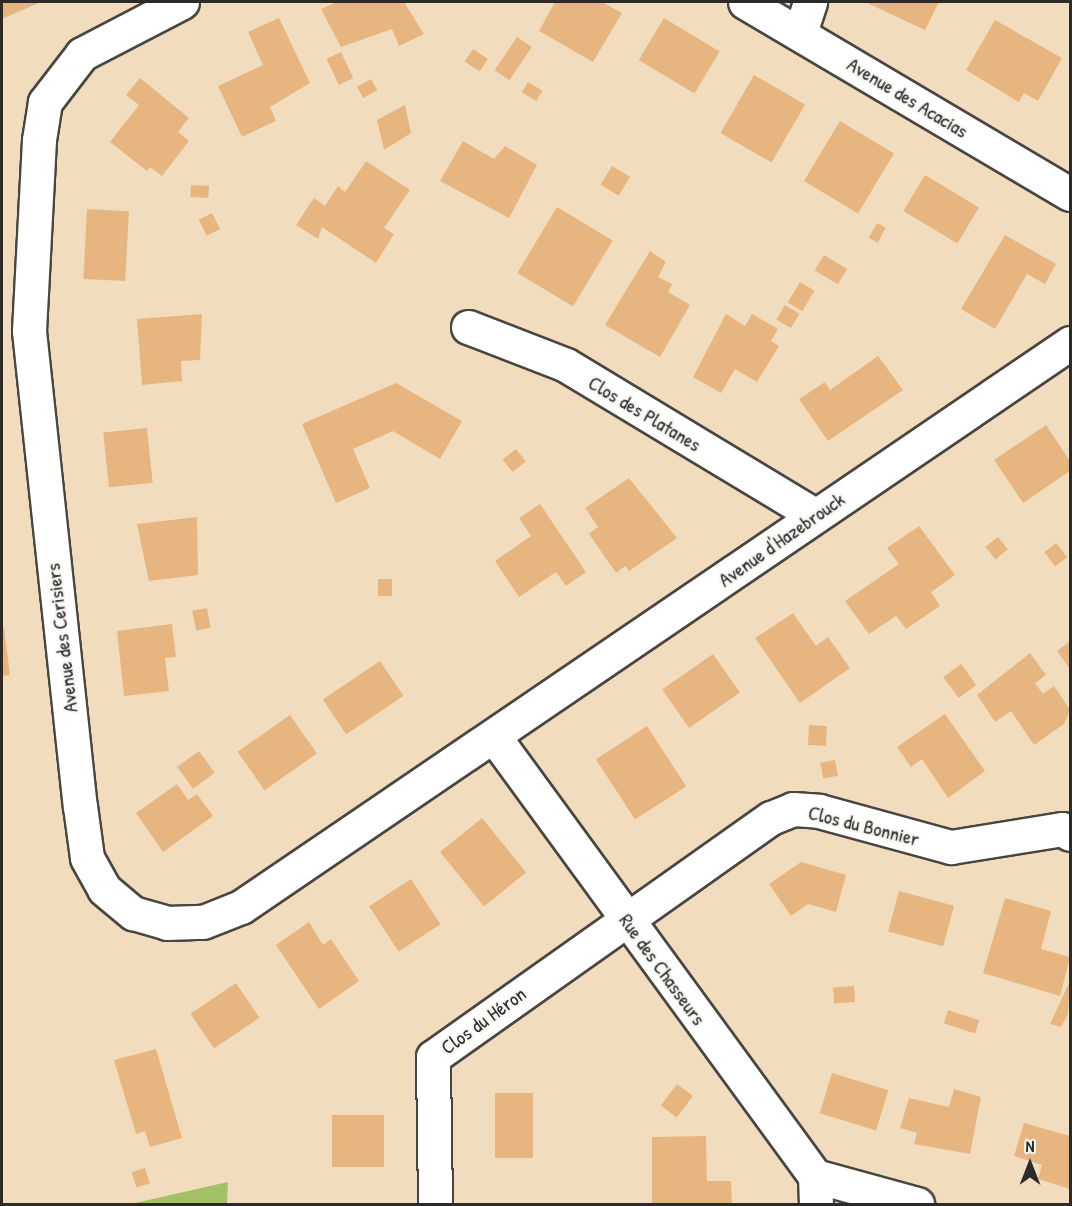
<!DOCTYPE html>
<meta charset="utf-8">
<style>
body{margin:0}
#map{position:relative;width:1072px;height:1206px;overflow:hidden;background:#f1ddbe;font-family:"Patrick Hand",sans-serif}
div>[style]{position:absolute}
.green>*{inset:0;background:#a4c168}
.building>*{inset:0;background:#e7b680;transform-origin:0 0}
.roads{filter:drop-shadow(2px 0 #494641) drop-shadow(-2px 0 #494641) drop-shadow(0 2px #494641) drop-shadow(0 -2px #494641)}
.street>*{height:33px;margin:-16.5px;padding:0 16.5px;transform-origin:16.5px;border-radius:16.5px;background:#fff}
span{translate:-50% -50%;white-space:nowrap;text-align:center;line-height:1.15;-webkit-text-stroke:4.5px #f6f6f2;paint-order:stroke}
.street-label{font-size:20px;color:#2b2b2b}
.frame{position:absolute;inset:0;border:3px solid #2b2b2b;pointer-events:none}
.north{position:absolute;left:1000px;top:1134px;width:60px;height:60px;-webkit-text-stroke:4px #f6f6f2;paint-order:stroke;rotate:0deg;font-size:16px;font-weight:700;line-height:24px;text-align:center;color:#2b2b2b}
.north::after{content:'';display:block;margin:auto;width:21px;height:27px;background:#2b2b2b;clip-path:polygon(50% 0,100% 100%,50% 72%,0 100%)}
</style>
<div id="map">
<div class="green">
<div style="clip-path:polygon(228px 1182px,227px 1204px,135px 1204px,135px 1203px)"></div>
</div>
<div class="building">
<div style="clip-path:polygon(2px 2px,41px 2px,2px 19px)"></div>
<div style="clip-path:polygon(337px 2px,404px 2px,424px 34px,399px 46px,392px 29px,341px 47px,321px 9px)"></div>
<div style="clip-path:polygon(555px 2px,602px 2px,622px 13px,593px 62px,539px 31px)"></div>
<div style="clip-path:polygon(865px 2px,939px 2px,925px 30px)"></div>
<div style="clip-path:polygon(279px 18px,310px 83px,270px 107px,276px 121px,242px 137px,218px 86px,263px 65px,248px 32px)"></div>
<div style="left:664px;top:18px;width:65px;height:49px;rotate:31deg"></div>
<div style="clip-path:polygon(995px 20px,1062px 58px,1038px 101px,1024px 93px,1019px 102px,966px 70px)"></div>
<div style="left:517px;top:37px;width:18px;height:40px;rotate:34deg"></div>
<div style="left:473px;top:49px;width:18px;height:15px;rotate:34deg"></div>
<div style="left:341px;top:52px;width:29px;height:16px;rotate:65deg"></div>
<div style="left:754px;top:75px;width:59px;height:67px;rotate:30deg"></div>
<div style="clip-path:polygon(140px 78px,189px 118px,178px 132px,189px 141px,162px 176px,150px 167px,147px 171px,110px 142px,139px 105px,126px 95px)"></div>
<div style="left:371px;top:79px;width:13px;height:16px;rotate:61deg"></div>
<div style="left:528px;top:82px;width:17px;height:12px;rotate:31deg"></div>
<div style="clip-path:polygon(405px 105px,411px 133px,384px 150px,377px 120px)"></div>
<div style="left:840px;top:121px;width:63px;height:70px;rotate:31deg"></div>
<div style="clip-path:polygon(463px 141px,494px 159px,505px 146px,537px 165px,509px 218px,440px 181px)"></div>
<div style="clip-path:polygon(366px 161px,410px 190px,384px 228px,394px 234px,376px 263px,322px 227px,318px 239px,296px 225px,314px 198px,325px 206px,338px 186px,345px 192px)"></div>
<div style="left:612px;top:166px;width:21px;height:22px;rotate:31deg"></div>
<div style="left:925px;top:175px;width:63px;height:42px;rotate:31deg"></div>
<div style="left:191px;top:185px;width:18px;height:12px;rotate:3deg"></div>
<div style="left:557px;top:207px;width:65px;height:77px;rotate:31deg"></div>
<div style="left:87px;top:209px;width:42px;height:70px;rotate:3deg"></div>
<div style="left:212px;top:213px;width:18px;height:15px;rotate:63deg"></div>
<div style="left:877px;top:223px;width:10px;height:17px;rotate:29deg"></div>
<div style="clip-path:polygon(1005px 235px,1056px 264px,1045px 284px,1027px 274px,995px 329px,961px 309px)"></div>
<div style="clip-path:polygon(650px 251px,666px 262px,658px 277px,672px 284px,668px 292px,690px 305px,660px 357px,605px 325px)"></div>
<div style="left:824px;top:255px;width:27px;height:18px;rotate:31deg"></div>
<div style="left:800px;top:282px;width:17px;height:24px;rotate:31deg"></div>
<div style="left:785px;top:305px;width:17px;height:17px;rotate:31deg"></div>
<div style="clip-path:polygon(202px 314px,200px 360px,181px 361px,182px 381px,142px 385px,137px 319px)"></div>
<div style="clip-path:polygon(726px 314px,745px 326px,752px 314px,778px 329px,771px 341px,779px 346px,757px 382px,735px 369px,721px 393px,693px 377px)"></div>
<div style="clip-path:polygon(878px 356px,903px 390px,828px 441px,799px 399px,825px 382px,830px 390px)"></div>
<div style="clip-path:polygon(396px 383px,462px 421px,440px 459px,393px 431px,353px 449px,370px 488px,336px 503px,302px 424px)"></div>
<div style="clip-path:polygon(1046px 425px,1070px 461px,1070px 471px,1023px 503px,994px 460px)"></div>
<div style="left:147px;top:428px;width:55px;height:44px;rotate:84deg"></div>
<div style="left:516px;top:449px;width:16px;height:17px;rotate:52deg"></div>
<div style="clip-path:polygon(629px 478px,677px 538px,629px 571px,625px 566px,616px 573px,589px 534px,598px 527px,585px 508px)"></div>
<div style="clip-path:polygon(540px 504px,586px 572px,566px 586px,556px 572px,519px 597px,495px 561px,531px 536px,519px 518px)"></div>
<div style="clip-path:polygon(197px 517px,198px 575px,149px 581px,137px 524px)"></div>
<div style="clip-path:polygon(919px 526px,955px 575px,931px 592px,940px 606px,906px 629px,896px 616px,869px 634px,845px 601px,899px 564px,887px 548px)"></div>
<div style="left:998px;top:537px;width:16px;height:16px;rotate:52deg"></div>
<div style="left:1056px;top:543px;width:18px;height:15px;rotate:52deg"></div>
<div style="left:378px;top:579px;width:14px;height:17px"></div>
<div style="left:207px;top:608px;width:20px;height:15px;rotate:79deg"></div>
<div style="clip-path:polygon(793px 613px,816px 646px,828px 637px,850px 668px,800px 703px,755px 638px)"></div>
<div style="clip-path:polygon(172px 624px,176px 657px,165px 658px,169px 691px,124px 696px,117px 631px)"></div>
<div style="clip-path:polygon(4px 628px,10px 675px,2px 676px,2px 629px)"></div>
<div style="clip-path:polygon(1070px 641px,1070px 669px,1057px 651px)"></div>
<div style="clip-path:polygon(1030px 653px,1046px 675px,1035px 683px,1043px 694px,1054px 686px,1070px 710px,1064px 724px,1034px 745px,1011px 711px,995px 722px,977px 695px)"></div>
<div style="left:713px;top:654px;width:47px;height:62px;rotate:55deg"></div>
<div style="left:380px;top:661px;width:42px;height:69px;rotate:56deg"></div>
<div style="left:961px;top:664px;width:26px;height:22px;rotate:54deg"></div>
<div style="clip-path:polygon(945px 714px,985px 771px,948px 798px,922px 759px,911px 767px,897px 747px)"></div>
<div style="left:290px;top:715px;width:47px;height:64px;rotate:55deg"></div>
<div style="left:809px;top:725px;width:18px;height:20px;rotate:3deg"></div>
<div style="left:647px;top:726px;width:72px;height:61px;rotate:57deg"></div>
<div style="left:199px;top:751px;width:27px;height:27px;rotate:54deg"></div>
<div style="left:835px;top:760px;width:16px;height:15px;rotate:79deg"></div>
<div style="clip-path:polygon(177px 784px,188px 800px,197px 794px,213px 816px,163px 852px,136px 813px)"></div>
<div style="left:482px;top:818px;width:70px;height:54px;rotate:51deg"></div>
<div style="clip-path:polygon(801px 862px,846px 875px,836px 912px,808px 904px,791px 916px,769px 884px)"></div>
<div style="left:411px;top:879px;width:54px;height:50px;rotate:57deg"></div>
<div style="left:899px;top:891px;width:57px;height:42px;rotate:15deg"></div>
<div style="clip-path:polygon(1005px 898px,1051px 911px,1041px 949px,1070px 957px,1060px 996px,983px 973px)"></div>
<div style="clip-path:polygon(309px 922px,323px 945px,331px 939px,359px 981px,319px 1009px,276px 945px)"></div>
<div style="clip-path:polygon(1070px 981px,1068px 1014px,1061px 1027px,1050px 1024px)"></div>
<div style="left:236px;top:983px;width:42px;height:55px;rotate:56deg"></div>
<div style="left:854px;top:986px;width:16px;height:21px;rotate:86deg"></div>
<div style="left:948px;top:1010px;width:33px;height:14px;rotate:18deg"></div>
<div style="clip-path:polygon(156px 1049px,182px 1138px,150px 1147px,145px 1131px,136px 1134px,114px 1060px)"></div>
<div style="left:832px;top:1073px;width:59px;height:42px;rotate:17deg"></div>
<div style="left:677px;top:1084px;width:20px;height:27px;rotate:37deg"></div>
<div style="clip-path:polygon(954px 1089px,981px 1097px,970px 1154px,914px 1144px,917px 1133px,900px 1128px,909px 1098px,949px 1107px)"></div>
<div style="left:495px;top:1093px;width:38px;height:65px"></div>
<div style="left:332px;top:1115px;width:52px;height:52px"></div>
<div style="clip-path:polygon(1024px 1123px,1070px 1136px,1070px 1189px,1038px 1179px,1042px 1165px,1014px 1156px)"></div>
<div style="clip-path:polygon(706px 1136px,707px 1181px,731px 1181px,732px 1204px,652px 1204px,652px 1137px)"></div>
<div style="left:145px;top:1168px;width:16px;height:14px;rotate:72deg"></div>
</div>
<div class="roads">
<div class="street">
<div style="left:182px;top:2px;width:113px;rotate:152.5deg"></div>
<div style="left:82px;top:54px;width:61px;rotate:127.6deg"></div>
<div style="left:45px;top:102px;width:38px;rotate:99deg"></div>
<div style="left:39px;top:140px;width:191px;rotate:93deg"></div>
<div style="left:29px;top:331px;width:478px;rotate:83.9deg"></div>
<div style="left:80px;top:806px;width:52px;rotate:82.3deg"></div>
<div style="left:87px;top:858px;width:35px;rotate:61deg"></div>
<div style="left:104px;top:889px;width:38px;rotate:40deg"></div>
<div style="left:133px;top:913px;width:35px;rotate:16deg"></div>
<div style="left:167px;top:923px;width:36px;rotate:-2deg"></div>
<div style="left:203px;top:922px;width:41px;rotate:-21.5deg"></div>
<div style="left:241px;top:907px;width:1003px;rotate:-34.23deg"></div>
<div style="left:745px;top:2px;width:377px;rotate:30.6deg"></div>
<div style="left:800px;top:33px;width:33px;rotate:-72deg"></div>
<div style="left:468px;top:327px;width:105px;rotate:21.2deg"></div>
<div style="left:566px;top:365px;width:291px;rotate:31.1deg"></div>
<div style="left:495px;top:738px;width:542px;rotate:53.85deg"></div>
<div style="left:815px;top:1176px;width:28px;rotate:88deg"></div>
<div style="left:815px;top:1176px;width:106px;rotate:15.4deg"></div>
<div style="left:435px;top:1204px;width:147px;rotate:-90.8deg"></div>
<div style="left:433px;top:1057px;width:414px;rotate:-35.3deg"></div>
<div style="left:771px;top:818px;width:24px;rotate:-22deg"></div>
<div style="left:793px;top:809px;width:26px;rotate:4deg"></div>
<div style="left:819px;top:811px;width:137px;rotate:15.3deg"></div>
<div style="left:951px;top:847px;width:112px;rotate:-9.2deg"></div>
<div style="left:1062px;top:829px;width:9px;rotate:32deg"></div>
</div>
</div>
<div class="street-label">
<span style="left:908px;top:97px;rotate:31deg">Avenue des Acacias</span>
<span style="left:645px;top:413px;rotate:31deg">Clos des Platanes</span>
<span style="left:781px;top:539px;rotate:-35deg">Avenue d'Hazebrouck</span>
<span style="left:61px;top:638px;rotate:-97deg">Avenue des Cerisiers</span>
<span style="left:864px;top:825px;rotate:14deg">Clos du Bonnier</span>
<span style="left:663px;top:969px;rotate:54deg">Rue des Chasseurs</span>
<span style="left:483px;top:1020px;rotate:-36deg">Clos du Héron</span>
</div>
<div class="frame"></div>
<div class="north">N</div>
</div>
